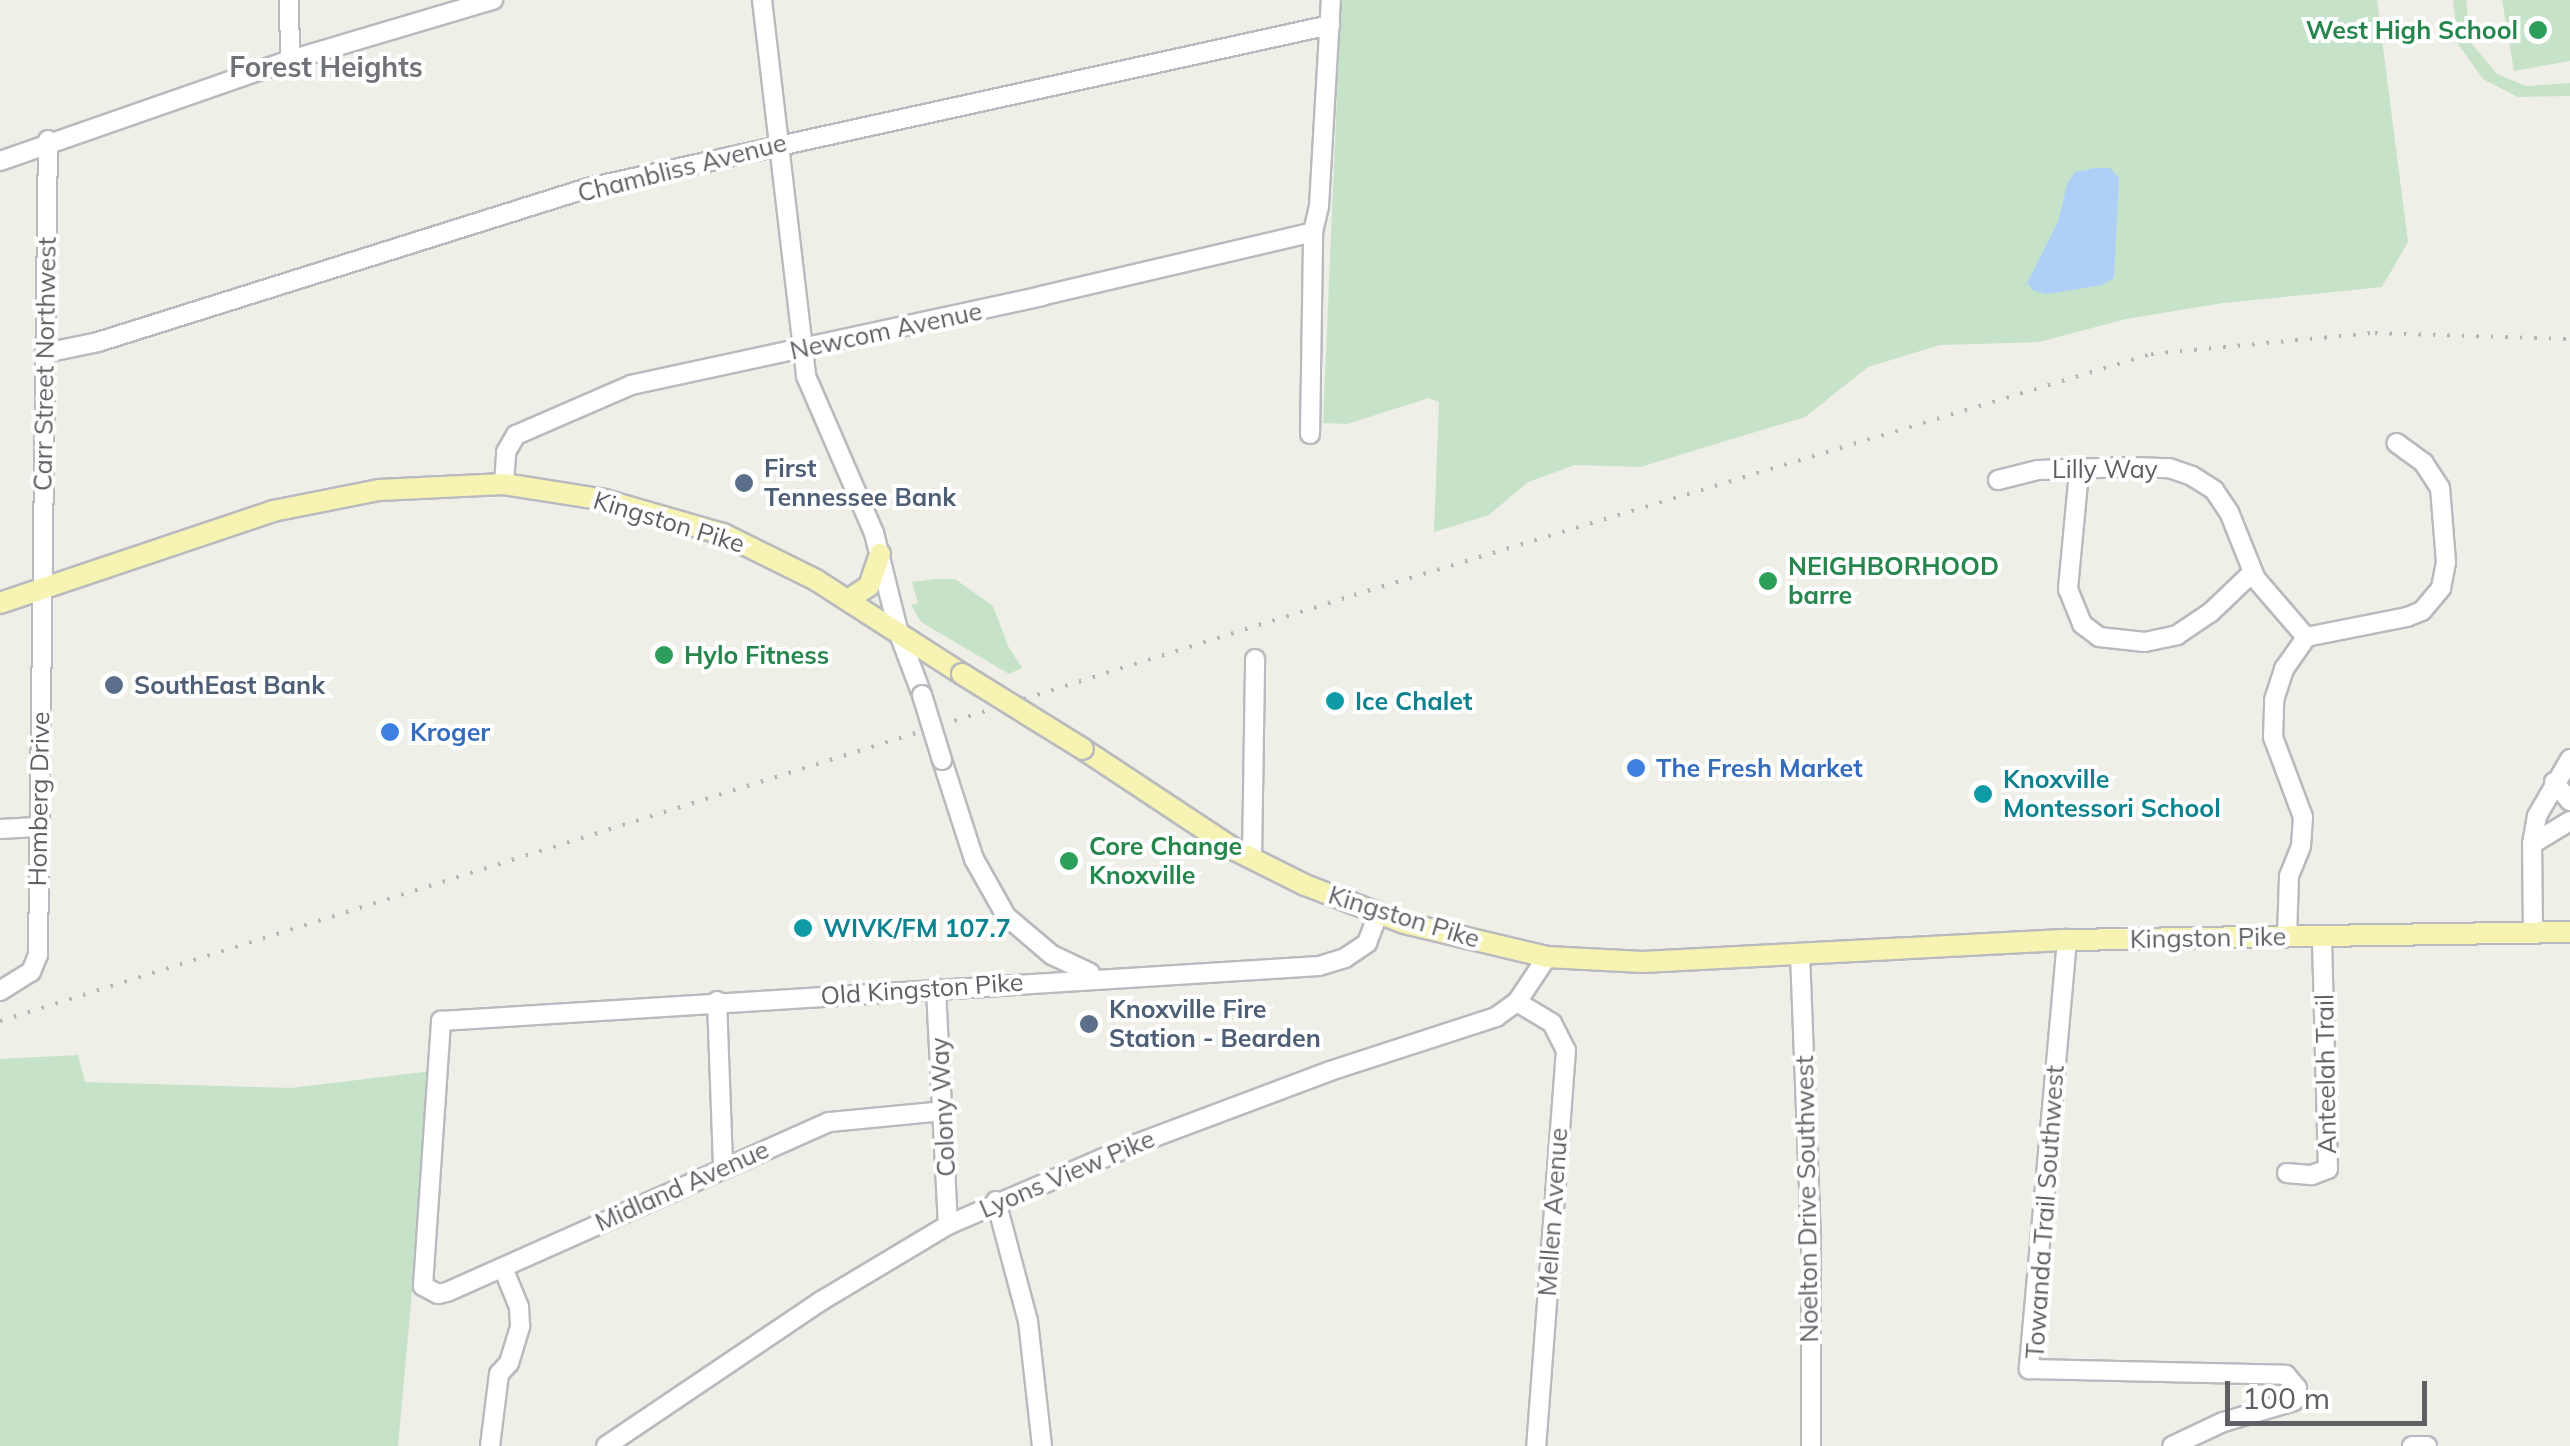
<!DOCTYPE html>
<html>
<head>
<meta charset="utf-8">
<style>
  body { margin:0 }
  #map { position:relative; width:2570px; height:1446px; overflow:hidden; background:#efeee7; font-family:Mulish,sans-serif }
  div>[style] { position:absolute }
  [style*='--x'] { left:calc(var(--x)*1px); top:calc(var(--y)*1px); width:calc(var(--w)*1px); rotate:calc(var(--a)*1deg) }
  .green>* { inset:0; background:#c6e3c9 }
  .water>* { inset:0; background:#afd0f6 }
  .roads { filter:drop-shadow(2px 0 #b8babf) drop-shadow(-2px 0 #b8babf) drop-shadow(0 2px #b8babf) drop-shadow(0 -2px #b8babf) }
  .minor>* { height:18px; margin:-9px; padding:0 9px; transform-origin:9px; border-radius:9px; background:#fff }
  .major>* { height:20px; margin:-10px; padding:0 10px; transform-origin:10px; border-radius:10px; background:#f7f3b3 }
  .rail>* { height:4px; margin-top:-2px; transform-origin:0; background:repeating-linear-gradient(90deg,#b4b4b5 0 2.5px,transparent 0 14.5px) }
  .bridges { filter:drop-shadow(2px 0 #b8babf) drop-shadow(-2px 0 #b8babf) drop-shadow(0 2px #b8babf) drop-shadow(0 -2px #b8babf) }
  .minor-bridge>* { height:18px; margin:-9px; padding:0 9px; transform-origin:9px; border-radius:9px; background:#fff }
  .major-bridge>* { height:20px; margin:-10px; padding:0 10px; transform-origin:10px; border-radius:10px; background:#f7f3b3 }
  .dots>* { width:28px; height:28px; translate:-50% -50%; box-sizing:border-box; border:5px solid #fff; border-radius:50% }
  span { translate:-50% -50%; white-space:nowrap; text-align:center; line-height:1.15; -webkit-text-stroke:8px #fff; paint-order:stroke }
  .leisure-label { font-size:25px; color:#27864d; font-weight:700 }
  .right { translate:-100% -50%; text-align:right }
  .left { translate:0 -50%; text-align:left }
  .street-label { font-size:25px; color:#5e6065 }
  .service-label { font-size:25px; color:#4e5e75; font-weight:700 }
  .culture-label { font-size:25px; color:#0d838f; font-weight:700 }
  .shop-label { font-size:25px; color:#366cbe; font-weight:700 }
  .neighbourhood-label { font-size:28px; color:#6f7277; font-weight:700 }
  .scale { position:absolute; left:2225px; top:1381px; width:202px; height:45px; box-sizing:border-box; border:5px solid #5e6065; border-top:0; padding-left:12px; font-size:30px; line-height:35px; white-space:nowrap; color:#5e6065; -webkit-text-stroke:8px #fff; paint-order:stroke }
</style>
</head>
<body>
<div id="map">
  <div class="green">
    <i style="clip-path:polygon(1341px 0,2377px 0,2408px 242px,2382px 287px,2223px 303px,2126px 319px,2039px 342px,1940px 345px,1868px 367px,1805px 417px,1640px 467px,1575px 465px,1528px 482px,1489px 515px,1434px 532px,1439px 402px,1429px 398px,1347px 424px,1323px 423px)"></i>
    <i style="clip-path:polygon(2453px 0,2466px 0,2471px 43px,2497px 74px,2526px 86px,2570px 83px,2570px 96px,2518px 97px,2483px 79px,2458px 44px)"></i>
    <i style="clip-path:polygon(2502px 0,2570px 0,2570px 61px,2514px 71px)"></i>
    <i style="clip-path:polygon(936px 579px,955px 579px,993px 606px,1009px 648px,1022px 668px,1009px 674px,921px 622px,911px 605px,918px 603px,912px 582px)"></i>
    <i style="clip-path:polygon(78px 1055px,85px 1082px,291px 1088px,432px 1071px,398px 1446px,0 1446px,0 1059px)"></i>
  </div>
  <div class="water">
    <i style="clip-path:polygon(2095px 168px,2110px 168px,2119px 178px,2114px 278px,2102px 285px,2047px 294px,2034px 291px,2027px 283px,2058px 222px,2067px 184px,2075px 172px)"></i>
  </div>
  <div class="roads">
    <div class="minor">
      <i style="--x:289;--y:0;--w:60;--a:89"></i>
      <i style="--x:762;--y:0;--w:379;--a:83.3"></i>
      <i style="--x:806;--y:376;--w:171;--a:66.6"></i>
      <i style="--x:874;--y:533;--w:104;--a:76.1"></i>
      <i style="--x:899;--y:634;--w:65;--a:69.3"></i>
      <i style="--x:0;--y:161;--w:307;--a:-19.2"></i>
      <i style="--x:290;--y:60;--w:212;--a:-16.5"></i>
      <i style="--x:45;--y:353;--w:54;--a:-11.7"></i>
      <i style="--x:98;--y:342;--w:514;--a:-17.45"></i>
      <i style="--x:588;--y:188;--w:760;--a:-12.39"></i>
      <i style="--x:1310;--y:434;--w:202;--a:-89.1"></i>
      <i style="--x:1313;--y:232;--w:27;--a:-77"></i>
      <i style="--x:1319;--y:206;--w:206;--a:-86.7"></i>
      <i style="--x:2079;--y:472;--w:118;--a:95.4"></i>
      <i style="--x:2068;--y:589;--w:38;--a:68"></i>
      <i style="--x:2082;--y:624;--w:21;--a:37"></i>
      <i style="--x:2099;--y:637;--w:46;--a:6.2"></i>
      <i style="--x:2145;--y:642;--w:33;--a:-12"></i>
      <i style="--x:2177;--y:635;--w:40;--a:-34"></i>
      <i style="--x:2210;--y:613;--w:59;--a:-43.6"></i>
      <i style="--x:1998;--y:480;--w:41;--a:-14"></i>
      <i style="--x:2038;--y:470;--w:94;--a:-1.8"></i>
      <i style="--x:2132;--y:467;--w:37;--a:2"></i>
      <i style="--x:2169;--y:468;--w:24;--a:19"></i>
      <i style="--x:2192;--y:476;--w:26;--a:32"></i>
      <i style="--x:2214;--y:490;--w:27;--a:56"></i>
      <i style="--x:2229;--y:512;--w:72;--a:68.1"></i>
      <i style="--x:2256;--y:579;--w:77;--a:49.2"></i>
      <i style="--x:504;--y:484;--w:32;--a:-86"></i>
      <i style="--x:506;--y:452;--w:20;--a:-60"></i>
      <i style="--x:516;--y:435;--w:125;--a:-23.5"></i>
      <i style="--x:631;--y:385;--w:420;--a:-12.2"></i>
      <i style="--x:1041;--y:296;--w:279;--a:-13.2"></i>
      <i style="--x:942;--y:760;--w:104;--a:72.1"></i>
      <i style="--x:974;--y:859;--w:65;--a:60.7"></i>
      <i style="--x:1006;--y:916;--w:60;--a:40.3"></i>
      <i style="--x:1052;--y:955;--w:42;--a:25.3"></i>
      <i style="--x:2554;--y:782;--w:25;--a:50"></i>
      <i style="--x:0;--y:829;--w:37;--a:-3"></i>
      <i style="--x:2532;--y:844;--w:44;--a:-31.2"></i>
      <i style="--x:1252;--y:858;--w:199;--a:-89.1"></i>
      <i style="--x:2533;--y:933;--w:89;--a:-90.6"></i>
      <i style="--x:2532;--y:844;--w:28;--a:-80"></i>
      <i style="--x:2537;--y:816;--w:66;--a:-59.9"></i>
      <i style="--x:2287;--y:937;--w:61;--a:-88.1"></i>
      <i style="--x:2289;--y:876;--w:32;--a:-68"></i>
      <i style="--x:2301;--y:846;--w:29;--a:-86"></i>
      <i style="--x:2303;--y:817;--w:85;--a:-110.6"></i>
      <i style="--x:2273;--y:737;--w:37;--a:-88"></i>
      <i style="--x:2274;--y:700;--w:33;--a:-72"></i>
      <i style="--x:2284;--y:669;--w:39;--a:-55"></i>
      <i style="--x:2306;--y:637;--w:103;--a:-11.2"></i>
      <i style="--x:2407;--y:617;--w:16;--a:-22"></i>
      <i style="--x:2422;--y:611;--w:30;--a:-50"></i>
      <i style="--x:2441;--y:588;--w:26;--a:-79"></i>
      <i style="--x:2446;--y:562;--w:74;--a:-94.6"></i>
      <i style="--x:2440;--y:488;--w:30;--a:-123"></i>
      <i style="--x:2424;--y:463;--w:34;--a:-144"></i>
      <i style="--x:2067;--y:940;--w:431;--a:95.1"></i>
      <i style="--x:2029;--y:1369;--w:257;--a:1.3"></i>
      <i style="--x:2286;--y:1375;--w:17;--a:50"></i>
      <i style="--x:2297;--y:1388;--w:13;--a:103"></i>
      <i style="--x:2294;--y:1401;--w:74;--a:163.5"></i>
      <i style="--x:2223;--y:1422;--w:56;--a:154.8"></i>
      <i style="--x:1800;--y:953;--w:288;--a:87.8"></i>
      <i style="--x:1811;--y:1241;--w:205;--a:90"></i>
      <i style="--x:936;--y:989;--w:236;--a:87.1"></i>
      <i style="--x:0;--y:991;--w:36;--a:-32"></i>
      <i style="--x:31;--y:972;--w:18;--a:-68"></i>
      <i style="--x:38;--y:955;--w:815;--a:-89.3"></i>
      <i style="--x:717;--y:1001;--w:165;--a:87.9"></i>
      <i style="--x:1517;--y:1002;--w:41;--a:31"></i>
      <i style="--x:1552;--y:1023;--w:30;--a:63"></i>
      <i style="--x:1566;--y:1050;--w:397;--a:94.3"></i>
      <i style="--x:944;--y:1111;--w:116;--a:174.5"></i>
      <i style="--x:829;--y:1122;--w:418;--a:156"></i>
      <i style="--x:447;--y:1292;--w:9;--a:167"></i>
      <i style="--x:438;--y:1294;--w:17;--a:-152"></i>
      <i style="--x:423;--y:1286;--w:266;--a:-86.1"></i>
      <i style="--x:441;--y:1021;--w:880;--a:-3.58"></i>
      <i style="--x:1319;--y:966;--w:27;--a:-17"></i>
      <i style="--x:1345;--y:958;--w:27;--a:-34"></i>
      <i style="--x:1367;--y:943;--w:31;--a:-69"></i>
      <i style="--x:2287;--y:1173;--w:25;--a:5"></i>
      <i style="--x:2312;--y:1175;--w:17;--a:-21"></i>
      <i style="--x:2328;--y:1169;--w:232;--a:-91.5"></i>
      <i style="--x:996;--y:1201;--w:124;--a:75.1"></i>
      <i style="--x:1028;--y:1321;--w:126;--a:83.6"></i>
      <i style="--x:490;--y:1446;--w:73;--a:-82.9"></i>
      <i style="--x:499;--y:1374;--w:15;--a:-48"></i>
      <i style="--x:509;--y:1363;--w:39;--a:-73"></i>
      <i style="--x:520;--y:1326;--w:19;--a:-93"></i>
      <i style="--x:519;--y:1307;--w:42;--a:-112.3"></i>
      <i style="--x:606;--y:1446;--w:259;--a:-34"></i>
      <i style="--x:821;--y:1301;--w:148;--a:-30.9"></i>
      <i style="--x:948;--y:1225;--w:205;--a:-23.3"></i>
      <i style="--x:1136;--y:1144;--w:207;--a:-20.6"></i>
      <i style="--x:1330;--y:1071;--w:175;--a:-18"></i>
      <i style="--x:1496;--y:1017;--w:26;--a:-36"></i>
      <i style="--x:1517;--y:1002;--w:54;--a:-56.3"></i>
      <i style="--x:2412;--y:1446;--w:15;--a:0"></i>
    </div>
    <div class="major">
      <i style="--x:848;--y:600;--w:25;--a:-34"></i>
      <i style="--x:869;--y:586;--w:34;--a:-71"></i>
      <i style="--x:0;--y:603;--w:288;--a:-18.6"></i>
      <i style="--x:273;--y:511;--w:108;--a:-11.2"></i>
      <i style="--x:379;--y:490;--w:125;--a:-2.7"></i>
      <i style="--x:504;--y:484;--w:102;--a:9"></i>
      <i style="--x:605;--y:500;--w:123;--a:16.1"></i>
      <i style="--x:723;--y:534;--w:104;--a:26.3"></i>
      <i style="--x:816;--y:580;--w:174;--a:32.8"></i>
      <i style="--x:1083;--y:749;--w:185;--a:33.5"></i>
      <i style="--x:1237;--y:851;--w:76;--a:26.6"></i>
      <i style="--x:1305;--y:885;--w:106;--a:21"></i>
      <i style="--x:1404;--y:923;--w:147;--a:13.4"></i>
      <i style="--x:1547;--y:957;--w:96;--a:3"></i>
      <i style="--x:1643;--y:962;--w:425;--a:-3"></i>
      <i style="--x:2067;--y:940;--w:503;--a:-0.91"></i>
    </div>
  </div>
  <div class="rail">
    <i style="--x:0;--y:1021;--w:1419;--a:-17.46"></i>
    <i style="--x:1354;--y:595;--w:833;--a:-16.82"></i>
    <i style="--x:2151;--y:354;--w:225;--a:-5.4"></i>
    <i style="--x:2375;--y:333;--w:195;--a:1.8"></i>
  </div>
  <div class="bridges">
    <div class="minor-bridge">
      <i style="--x:922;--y:695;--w:68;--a:72.9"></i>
    </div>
    <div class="major-bridge">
      <i style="--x:962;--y:674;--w:142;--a:31.8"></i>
    </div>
  </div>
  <div class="dots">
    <i style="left:2538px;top:30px;background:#2e9e5b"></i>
    <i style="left:744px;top:483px;background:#5c6f8a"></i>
    <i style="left:1768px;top:581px;background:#2e9e5b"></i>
    <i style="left:664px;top:655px;background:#2e9e5b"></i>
    <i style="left:114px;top:685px;background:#5c6f8a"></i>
    <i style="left:1335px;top:701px;background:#0f9aa8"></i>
    <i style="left:390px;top:732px;background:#3f7fe0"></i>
    <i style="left:1636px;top:768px;background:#3f7fe0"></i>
    <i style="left:1983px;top:794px;background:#0f9aa8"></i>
    <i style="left:1069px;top:861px;background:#2e9e5b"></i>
    <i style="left:803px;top:928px;background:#0f9aa8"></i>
    <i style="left:1089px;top:1024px;background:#5c6f8a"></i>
  </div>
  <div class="leisure-label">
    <span class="right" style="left:2518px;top:30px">West High School</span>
    <span class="left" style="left:1788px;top:581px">NEIGHBORHOOD<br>barre</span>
    <span class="left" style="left:684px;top:655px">Hylo Fitness</span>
    <span class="left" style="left:1089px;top:861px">Core Change<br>Knoxville</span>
  </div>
  <div class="street-label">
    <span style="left:682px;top:168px;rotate:-14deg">Chambliss Avenue</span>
    <span style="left:886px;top:331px;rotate:-12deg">Newcom Avenue</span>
    <span style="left:45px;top:364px;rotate:-89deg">Carr Street Northwest</span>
    <span style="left:2105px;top:469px">Lilly Way</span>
    <span style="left:669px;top:522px;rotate:17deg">Kingston Pike</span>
    <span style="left:39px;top:799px;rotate:-89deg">Homberg Drive</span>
    <span style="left:1404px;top:917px;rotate:17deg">Kingston Pike</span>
    <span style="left:2208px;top:938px;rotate:-1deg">Kingston Pike</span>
    <span style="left:922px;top:989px;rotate:-4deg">Old Kingston Pike</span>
    <span style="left:2326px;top:1074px;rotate:-91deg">Anteelah Trail</span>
    <span style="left:943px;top:1107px;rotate:-93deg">Colony Way</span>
    <span style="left:1067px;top:1174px;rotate:-23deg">Lyons View Pike</span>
    <span style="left:682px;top:1186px;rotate:-24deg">Midland Avenue</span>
    <span style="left:1807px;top:1199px;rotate:-91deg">Noelton Drive Southwest</span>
    <span style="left:1553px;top:1212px;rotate:-86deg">Mellen Avenue</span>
    <span style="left:2045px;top:1212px;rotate:-86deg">Towanda Trail Southwest</span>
  </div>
  <div class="service-label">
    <span class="left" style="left:764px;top:483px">First<br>Tennessee Bank</span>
    <span class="left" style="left:134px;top:685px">SouthEast Bank</span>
    <span class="left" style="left:1109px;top:1024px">Knoxville Fire<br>Station - Bearden</span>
  </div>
  <div class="culture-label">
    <span class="left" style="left:1355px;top:701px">Ice Chalet</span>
    <span class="left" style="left:2003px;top:794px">Knoxville<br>Montessori School</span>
    <span class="left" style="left:823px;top:928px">WIVK/FM 107.7</span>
  </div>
  <div class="shop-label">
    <span class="left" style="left:410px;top:732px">Kroger</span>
    <span class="left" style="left:1656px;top:768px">The Fresh Market</span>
  </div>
  <div class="neighbourhood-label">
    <span style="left:326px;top:67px">Forest Heights</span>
  </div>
  <div class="scale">100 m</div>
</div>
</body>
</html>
